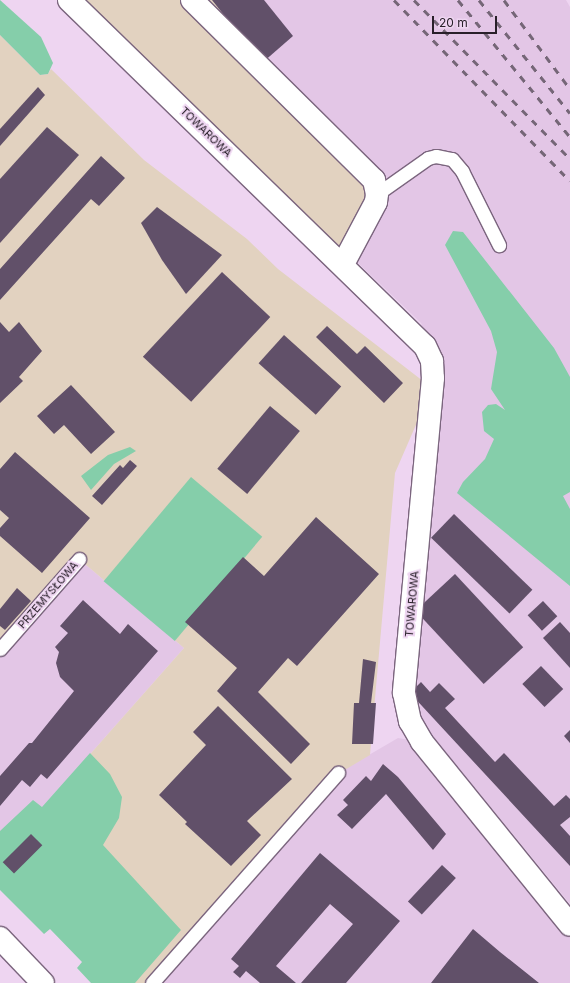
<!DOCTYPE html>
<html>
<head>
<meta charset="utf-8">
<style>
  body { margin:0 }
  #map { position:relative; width:570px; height:983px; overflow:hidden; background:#eed5f1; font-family:Inter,sans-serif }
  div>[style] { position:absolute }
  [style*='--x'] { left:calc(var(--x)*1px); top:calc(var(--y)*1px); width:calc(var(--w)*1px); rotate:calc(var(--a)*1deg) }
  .built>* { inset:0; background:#e3c6e6 }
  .industrial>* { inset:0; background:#e2d2c0 }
  .green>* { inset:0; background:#85ceaa; transform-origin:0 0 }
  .building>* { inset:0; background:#615069; transform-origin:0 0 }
  .roads { filter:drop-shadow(1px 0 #7b657e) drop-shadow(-1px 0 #7b657e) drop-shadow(0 1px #7b657e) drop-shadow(0 -1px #7b657e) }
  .service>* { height:13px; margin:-6.5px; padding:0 6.5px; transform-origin:6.5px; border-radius:6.5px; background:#fff }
  .minor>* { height:22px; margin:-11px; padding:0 11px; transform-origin:11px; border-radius:11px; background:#fff }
  .tertiary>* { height:22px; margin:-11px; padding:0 11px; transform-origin:11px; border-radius:11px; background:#fff }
  .rail>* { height:3px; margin-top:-1.5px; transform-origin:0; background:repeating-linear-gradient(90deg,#756677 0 7px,transparent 0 14px) }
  span { translate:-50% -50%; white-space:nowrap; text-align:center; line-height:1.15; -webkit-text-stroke:4px #eed5f1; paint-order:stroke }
  .street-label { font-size:11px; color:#29202a }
  .scale { position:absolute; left:432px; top:16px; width:65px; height:18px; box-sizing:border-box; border:2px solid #29202a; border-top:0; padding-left:5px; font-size:12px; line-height:14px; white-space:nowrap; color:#29202a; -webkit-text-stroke:3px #eed5f1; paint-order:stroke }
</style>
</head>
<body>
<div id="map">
  <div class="built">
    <i style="clip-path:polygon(264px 0,566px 0,570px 7px,570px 904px,414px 713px,409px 701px,437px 362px,421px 323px,355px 260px,262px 63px)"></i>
    <i style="clip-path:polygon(79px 559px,184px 648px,0 856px,0 649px)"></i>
    <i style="clip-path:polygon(398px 738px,422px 742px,570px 934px,570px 983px,152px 983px,338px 773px)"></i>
  </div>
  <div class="industrial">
    <i style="clip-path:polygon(69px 0,264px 0,262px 63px,374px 180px,343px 264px)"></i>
    <i style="clip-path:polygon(0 35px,40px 75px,48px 74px,51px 69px,144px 160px,247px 239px,278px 269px,432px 388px,395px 473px,370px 755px,338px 774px,147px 983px,123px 983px,0 856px,184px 648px,79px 559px,0 649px)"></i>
  </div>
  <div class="green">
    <i style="clip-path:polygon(0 0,41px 37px,53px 63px,48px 74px,40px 75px,0 35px)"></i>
    <i style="clip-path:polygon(453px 231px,463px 232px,554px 348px,570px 377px,570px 492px,563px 496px,570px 509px,570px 586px,457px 493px,463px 482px,485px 459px,494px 439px,484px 431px,482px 412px,488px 405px,496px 404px,505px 410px,491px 389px,497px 352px,491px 331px,445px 245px)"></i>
    <i style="clip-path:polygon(130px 447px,136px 451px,114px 464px,91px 490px,81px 476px,108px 455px)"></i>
    <i style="left:191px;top:477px;width:93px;height:136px;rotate:40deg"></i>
    <i style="clip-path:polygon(90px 753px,110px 774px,122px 797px,119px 818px,103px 845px,181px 930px,135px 983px,91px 983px,77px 968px,82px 962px,50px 929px,44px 934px,0 890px,0 831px,33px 800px,42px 807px)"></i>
  </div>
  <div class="building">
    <i style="clip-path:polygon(212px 0,264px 0,293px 36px,262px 63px)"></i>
    <i style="clip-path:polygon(38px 87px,45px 95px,0 146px,0 129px)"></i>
    <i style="clip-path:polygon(47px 127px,79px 155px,0 243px,0 179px)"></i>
    <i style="clip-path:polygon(101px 156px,125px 178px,99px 206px,91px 199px,0 300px,0 269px)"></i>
    <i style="clip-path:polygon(157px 207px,222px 255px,186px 294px,162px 260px,141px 223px)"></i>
    <i style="left:222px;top:272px;width:66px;height:116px;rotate:43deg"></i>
    <i style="clip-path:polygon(0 322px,9px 332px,19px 322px,42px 351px,19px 377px,23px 381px,0 403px)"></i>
    <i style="clip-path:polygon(327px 326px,357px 354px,365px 346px,403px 383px,384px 403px,316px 337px)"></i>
    <i style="left:284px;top:335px;width:77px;height:38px;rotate:42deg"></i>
    <i style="clip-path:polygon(71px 385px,115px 432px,91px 454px,64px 425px,54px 434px,37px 416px)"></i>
    <i style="left:270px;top:406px;width:39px;height:82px;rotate:40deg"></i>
    <i style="clip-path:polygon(15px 452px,90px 518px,42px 573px,0 536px,0 528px,9px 518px,0 510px,0 469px)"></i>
    <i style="clip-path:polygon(130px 460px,137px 466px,102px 505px,92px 496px,120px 465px,123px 468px)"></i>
    <i style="left:454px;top:514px;width:109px;height:33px;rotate:44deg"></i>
    <i style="clip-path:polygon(316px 517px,379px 574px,297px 666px,288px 658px,258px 692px,310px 744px,291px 764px,217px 691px,237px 668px,185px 622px,243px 557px,264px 576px)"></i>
    <i style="left:455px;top:574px;width:100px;height:54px;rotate:47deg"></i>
    <i style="clip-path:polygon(17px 588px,31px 601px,5px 630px,0 626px,0 609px)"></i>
    <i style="clip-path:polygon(83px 600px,120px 634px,128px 624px,158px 651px,47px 779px,41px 774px,30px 787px,22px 780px,0 806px,0 776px,29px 743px,32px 743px,74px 691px,60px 677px,56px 663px,59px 652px,55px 647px,68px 633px,60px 626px)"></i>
    <i style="left:543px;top:601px;width:21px;height:21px;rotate:47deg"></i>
    <i style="clip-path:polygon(560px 622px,570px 633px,570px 668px,543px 638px)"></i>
    <i style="clip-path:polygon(363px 659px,376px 662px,371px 703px,376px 703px,373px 744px,352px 744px,354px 703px,359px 703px)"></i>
    <i style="left:541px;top:666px;width:32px;height:26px;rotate:46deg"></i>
    <i style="clip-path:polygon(421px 682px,430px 692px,439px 683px,455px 699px,445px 708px,495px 762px,504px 753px,554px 806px,566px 795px,570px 799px,570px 817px,560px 825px,570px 836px,570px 866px,410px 693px)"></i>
    <i style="clip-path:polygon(218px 706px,292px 779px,247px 821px,261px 835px,231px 866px,185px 824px,187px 822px,159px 795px,206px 745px,193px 732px)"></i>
    <i style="clip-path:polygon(570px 730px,570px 743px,564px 736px)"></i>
    <i style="clip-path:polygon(383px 764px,398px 777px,446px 834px,433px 850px,386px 794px,352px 829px,337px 815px,348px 805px,343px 800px,366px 776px,371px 781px)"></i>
    <i style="left:31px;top:834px;width:16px;height:40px;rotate:45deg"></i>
    <i style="clip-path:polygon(320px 853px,400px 921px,346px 983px,301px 983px,353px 924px,330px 904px,276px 966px,296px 983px,260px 983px,246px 971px,240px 978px,233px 972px,239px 966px,231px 959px)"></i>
    <i style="left:442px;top:865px;width:19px;height:50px;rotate:43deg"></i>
    <i style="clip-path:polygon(473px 929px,500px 952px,539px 983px,431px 983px)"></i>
  </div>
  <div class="roads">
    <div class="service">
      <i style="--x:377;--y:194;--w:62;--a:-35.2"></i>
      <i style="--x:428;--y:158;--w:8;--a:-14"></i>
      <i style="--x:436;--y:156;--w:16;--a:11"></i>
      <i style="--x:452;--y:159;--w:16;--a:50"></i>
      <i style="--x:462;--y:171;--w:83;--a:63.4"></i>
      <i style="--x:0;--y:649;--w:120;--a:-48.7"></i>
      <i style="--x:152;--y:983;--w:281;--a:-48.5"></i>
    </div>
    <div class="minor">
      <i style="--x:69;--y:0;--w:496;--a:44.2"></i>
      <i style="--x:425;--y:346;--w:17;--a:65"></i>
      <i style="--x:432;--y:361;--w:17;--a:87"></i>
      <i style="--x:433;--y:378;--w:316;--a:95.3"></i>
      <i style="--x:404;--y:693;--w:29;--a:78"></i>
      <i style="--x:410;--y:721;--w:24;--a:60"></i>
      <i style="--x:422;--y:742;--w:235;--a:51"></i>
      <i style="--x:192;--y:0;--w:256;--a:44.7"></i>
      <i style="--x:374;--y:180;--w:14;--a:78"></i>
      <i style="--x:377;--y:194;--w:8;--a:97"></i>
      <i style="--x:376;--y:202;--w:70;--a:118"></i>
    </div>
    <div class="tertiary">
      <i style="--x:0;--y:938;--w:62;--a:46.3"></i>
    </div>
  </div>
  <div class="rail">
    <i style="--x:394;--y:0;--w:252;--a:45.8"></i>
    <i style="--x:414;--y:0;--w:223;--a:45.5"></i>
    <i style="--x:458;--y:0;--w:177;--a:50.7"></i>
    <i style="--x:479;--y:0;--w:145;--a:51.2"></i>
    <i style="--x:504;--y:0;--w:111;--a:53.4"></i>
  </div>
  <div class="street-label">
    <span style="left:206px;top:132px;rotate:44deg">TOWAROWA</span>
    <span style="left:48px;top:595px;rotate:-49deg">PRZEMYSŁOWA</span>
    <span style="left:412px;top:604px;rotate:-85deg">TOWAROWA</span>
  </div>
  <div class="scale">20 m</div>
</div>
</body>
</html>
